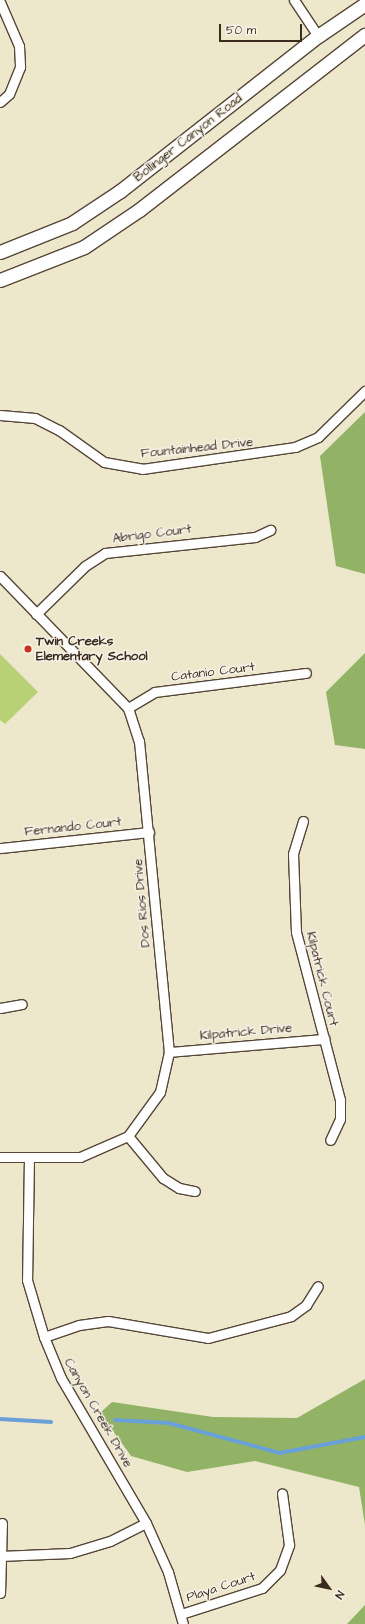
<!DOCTYPE html>
<html>
<head>
<meta charset="utf-8">
<style>
  body { margin:0 }
  #map { position:relative; width:365px; height:1624px; overflow:hidden; background:#ede7cc; font-family:"Architects Daughter",sans-serif }
  div>[style] { position:absolute }
  [style*='--x'] { left:calc(var(--x)*1px); top:calc(var(--y)*1px); width:calc(var(--w)*1px); rotate:calc(var(--a)*1deg) }
  .green>* { inset:0; background:#b8d175 }
  .forest>* { inset:0; background:#92b366 }
  .stream>* { height:3.5px; margin:-1.75px; padding:0 1.75px; transform-origin:1.75px; border-radius:1.75px; background:#69a0d7 }
  .roads { filter:drop-shadow(1px 0 #564638) drop-shadow(-1px 0 #564638) drop-shadow(0 1px #564638) drop-shadow(0 -1px #564638) }
  .minor>* { height:9px; margin:-4.5px; padding:0 4.5px; transform-origin:4.5px; border-radius:4.5px; background:#fff }
  .secondary>* { height:13px; margin:-6.5px; padding:0 6.5px; transform-origin:6.5px; border-radius:6.5px; background:#fff }
  .dots>* { width:11px; height:11px; translate:-50% -50%; box-sizing:border-box; border:2px solid #f7f3e8; border-radius:50% }
  span { translate:-50% -50%; white-space:nowrap; text-align:center; line-height:1.15; -webkit-text-stroke:3px #f7f3e8; paint-order:stroke }
  .street-label { font-size:13px; color:#3b2a1e }
  .poi-label { font-size:13px; color:#3b2a1e; font-weight:700 }
  .left { translate:0 -50%; text-align:left }
  .north { position:absolute; left:309px; top:1568px; width:40px; height:40px; -webkit-text-stroke:3px #f7f3e8; paint-order:stroke; rotate:123deg; font-size:11px; font-weight:700; line-height:16px; text-align:center; color:#3b2a1e }
  .north::after { content:''; display:block; margin:auto; width:14px; height:18px; background:#3b2a1e; clip-path:polygon(50% 0,100% 100%,50% 72%,0 100%) }
  .scale { position:absolute; left:219px; top:24px; width:83px; height:18px; box-sizing:border-box; border:2px solid #3b2a1e; border-top:0; padding-left:5px; font-size:12px; line-height:14px; white-space:nowrap; color:#3b2a1e; -webkit-text-stroke:3px #f7f3e8; paint-order:stroke }
</style>
</head>
<body>
<div id="map">
  <div class="green">
    <i style="clip-path:polygon(0 654px,38px 692px,5px 724px,0 720px)"></i>
  </div>
  <div class="forest">
    <i style="clip-path:polygon(365px 412px,365px 574px,336px 566px,320px 456px)"></i>
    <i style="clip-path:polygon(365px 653px,365px 749px,335px 745px,326px 692px)"></i>
    <i style="clip-path:polygon(365px 1379px,365px 1525px,359px 1487px,255px 1461px,187px 1472px,131px 1456px,100px 1413px,112px 1402px,213px 1417px,297px 1418px)"></i>
    <i style="clip-path:polygon(365px 1605px,365px 1624px,347px 1624px)"></i>
  </div>
  <div class="stream">
    <i style="--x:0;--y:1419;--w:51;--a:3.4"></i>
    <i style="--x:115;--y:1420;--w:54;--a:3.2"></i>
    <i style="--x:169;--y:1423;--w:115;--a:15.1"></i>
    <i style="--x:280;--y:1453;--w:86;--a:-10.7"></i>
  </div>
  <div class="roads">
    <div class="minor">
      <i style="--x:294;--y:0;--w:43;--a:56.3"></i>
      <i style="--x:0;--y:2;--w:48;--a:66.6"></i>
      <i style="--x:19;--y:46;--w:21;--a:87"></i>
      <i style="--x:20;--y:67;--w:29;--a:112"></i>
      <i style="--x:9;--y:94;--w:12;--a:138"></i>
      <i style="--x:0;--y:415;--w:35;--a:5"></i>
      <i style="--x:35;--y:418;--w:27;--a:27"></i>
      <i style="--x:59;--y:430;--w:55;--a:35.4"></i>
      <i style="--x:104;--y:462;--w:39;--a:10"></i>
      <i style="--x:142;--y:469;--w:155;--a:-8.2"></i>
      <i style="--x:295;--y:447;--w:25;--a:-23"></i>
      <i style="--x:318;--y:437;--w:66;--a:-44.4"></i>
      <i style="--x:0;--y:576;--w:184;--a:45.9"></i>
      <i style="--x:128;--y:708;--w:35;--a:72"></i>
      <i style="--x:139;--y:741;--w:312;--a:84.5"></i>
      <i style="--x:169;--y:1052;--w:41;--a:102.7"></i>
      <i style="--x:160;--y:1092;--w:54;--a:126"></i>
      <i style="--x:128;--y:1136;--w:52;--a:156.4"></i>
      <i style="--x:80;--y:1157;--w:80;--a:180"></i>
      <i style="--x:36;--y:614;--w:69;--a:-44.4"></i>
      <i style="--x:85;--y:566;--w:24;--a:-33"></i>
      <i style="--x:105;--y:553;--w:151;--a:-6.1"></i>
      <i style="--x:255;--y:537;--w:17;--a:-25"></i>
      <i style="--x:128;--y:708;--w:31;--a:-31"></i>
      <i style="--x:155;--y:692;--w:152;--a:-7.2"></i>
      <i style="--x:303;--y:821;--w:34;--a:107"></i>
      <i style="--x:293;--y:854;--w:78;--a:87.8"></i>
      <i style="--x:296;--y:932;--w:174;--a:75.3"></i>
      <i style="--x:340;--y:1100;--w:19;--a:90"></i>
      <i style="--x:340;--y:1119;--w:23;--a:115"></i>
      <i style="--x:0;--y:848;--w:150;--a:-6.1"></i>
      <i style="--x:0;--y:1008;--w:22;--a:-10"></i>
      <i style="--x:169;--y:1052;--w:156;--a:-4.8"></i>
      <i style="--x:128;--y:1136;--w:55;--a:50.2"></i>
      <i style="--x:163;--y:1178;--w:19;--a:32"></i>
      <i style="--x:179;--y:1188;--w:16;--a:11"></i>
      <i style="--x:29;--y:1157;--w:123;--a:90.9"></i>
      <i style="--x:27;--y:1280;--w:59;--a:73.4"></i>
      <i style="--x:44;--y:1337;--w:44;--a:67.5"></i>
      <i style="--x:61;--y:1378;--w:168;--a:59.6"></i>
      <i style="--x:146;--y:1523;--w:54;--a:65.8"></i>
      <i style="--x:168;--y:1572;--w:54;--a:73.9"></i>
      <i style="--x:44;--y:1337;--w:37;--a:-19"></i>
      <i style="--x:79;--y:1325;--w:29;--a:-8"></i>
      <i style="--x:108;--y:1321;--w:101;--a:9.6"></i>
      <i style="--x:208;--y:1338;--w:86;--a:-14.8"></i>
      <i style="--x:291;--y:1316;--w:19;--a:-36"></i>
      <i style="--x:306;--y:1305;--w:22;--a:-58"></i>
      <i style="--x:0;--y:1556;--w:70;--a:-2.5"></i>
      <i style="--x:70;--y:1553;--w:42;--a:-16.7"></i>
      <i style="--x:110;--y:1541;--w:40;--a:-26.6"></i>
      <i style="--x:0;--y:1593;--w:70;--a:-88.4"></i>
      <i style="--x:181;--y:1614;--w:85;--a:-17.8"></i>
      <i style="--x:262;--y:1588;--w:25;--a:-45"></i>
      <i style="--x:280;--y:1570;--w:27;--a:-70"></i>
      <i style="--x:289;--y:1545;--w:52;--a:-97.7"></i>
    </div>
    <div class="secondary">
      <i style="--x:0;--y:252;--w:78;--a:-21.9"></i>
      <i style="--x:72;--y:223;--w:58;--a:-33.7"></i>
      <i style="--x:120;--y:191;--w:251;--a:-38.1"></i>
      <i style="--x:318;--y:36;--w:57;--a:-34.2"></i>
      <i style="--x:0;--y:280;--w:90;--a:-21.4"></i>
      <i style="--x:84;--y:247;--w:66;--a:-33.9"></i>
      <i style="--x:139;--y:210;--w:286;--a:-37.8"></i>
    </div>
  </div>
  <div class="dots">
    <i style="left:28px;top:649px;background:#c8321e"></i>
  </div>
  <div class="street-label">
    <span style="left:188px;top:138px;rotate:-38deg">Bollinger Canyon Road</span>
    <span style="left:197px;top:448px;rotate:-6deg">Fountainhead Drive</span>
    <span style="left:152px;top:534px;rotate:-7deg">Abrigo Court</span>
    <span style="left:213px;top:672px;rotate:-7deg">Catanio Court</span>
    <span style="left:73px;top:827px;rotate:-6deg">Fernando Court</span>
    <span style="left:142px;top:903px;rotate:-95deg">Dos Rios Drive</span>
    <span style="left:322px;top:979px;rotate:76deg">Kilpatrick Court</span>
    <span style="left:246px;top:1032px;rotate:-5deg">Kilpatrick Drive</span>
    <span style="left:98px;top:1413px;rotate:60deg">Canyon Creek Drive</span>
    <span style="left:221px;top:1587px;rotate:-18deg">Playa Court</span>
  </div>
  <div class="poi-label">
    <span class="left" style="left:36px;top:649px">Twin Creeks<br>Elementary School</span>
  </div>
  <div class="north">N</div>
  <div class="scale">50 m</div>
</div>
</body>
</html>
